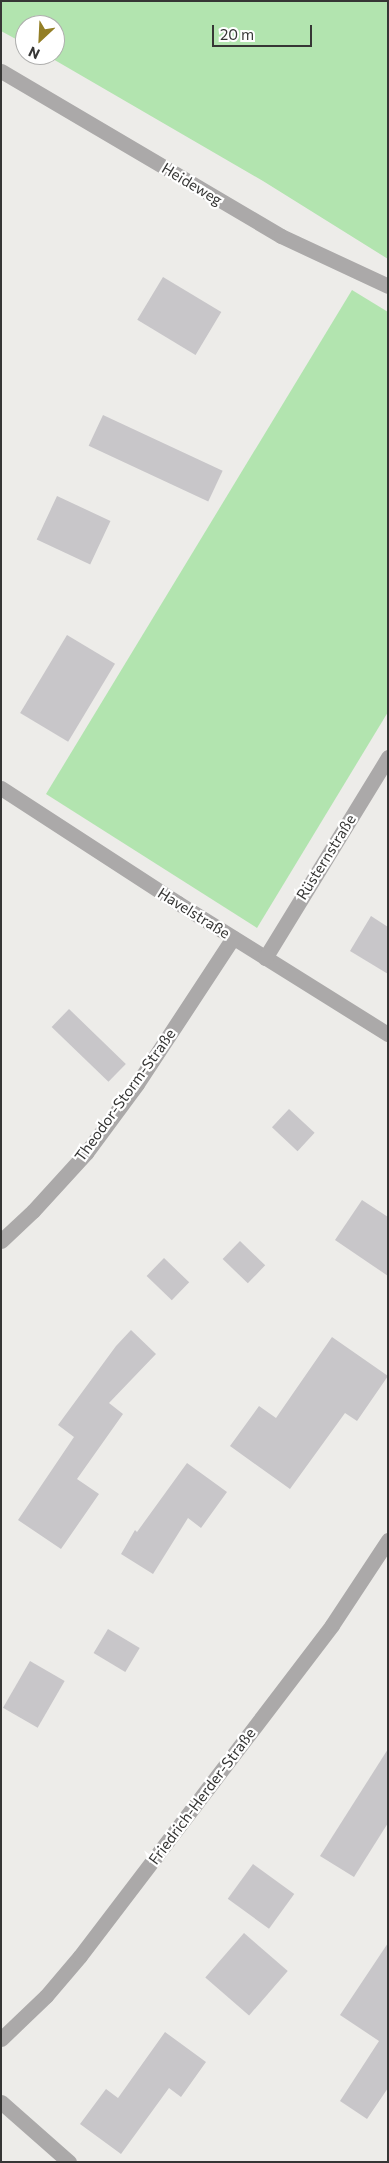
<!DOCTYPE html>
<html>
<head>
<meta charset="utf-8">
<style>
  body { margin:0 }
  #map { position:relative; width:389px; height:2163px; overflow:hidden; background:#edece9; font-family:Commissioner,sans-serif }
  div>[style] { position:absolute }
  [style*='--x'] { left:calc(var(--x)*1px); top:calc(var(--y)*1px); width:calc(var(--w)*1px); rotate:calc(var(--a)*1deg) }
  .green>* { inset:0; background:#b2e4af }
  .building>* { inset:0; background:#c8c6c9; transform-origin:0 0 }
  .minor>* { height:15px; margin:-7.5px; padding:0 7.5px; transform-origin:7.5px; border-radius:7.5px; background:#aba9a9 }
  span { translate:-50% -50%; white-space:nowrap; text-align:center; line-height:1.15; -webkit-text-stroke:4.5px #fff; paint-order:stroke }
  .street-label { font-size:15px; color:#363635 }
  .frame { position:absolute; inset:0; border:2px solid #363635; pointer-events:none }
  .north { position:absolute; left:15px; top:15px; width:50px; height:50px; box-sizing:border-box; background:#fff; border:1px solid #afafae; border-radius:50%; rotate:205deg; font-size:14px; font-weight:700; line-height:20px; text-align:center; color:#363635 }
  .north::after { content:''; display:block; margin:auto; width:18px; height:22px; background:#937e25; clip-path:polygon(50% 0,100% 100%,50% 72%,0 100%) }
  .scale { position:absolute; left:212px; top:25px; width:100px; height:22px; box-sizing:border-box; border:2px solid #363635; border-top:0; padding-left:6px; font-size:15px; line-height:18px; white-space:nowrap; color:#363635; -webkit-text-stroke:4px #fff; paint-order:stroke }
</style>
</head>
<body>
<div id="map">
  <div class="green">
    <i style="clip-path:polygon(1px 1px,388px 1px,388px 259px,263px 181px,46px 55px,55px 55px,55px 25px,25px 25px,25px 44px,1px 31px)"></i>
    <i style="clip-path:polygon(352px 290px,388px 312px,388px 712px,257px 928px,46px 794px)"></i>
  </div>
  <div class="building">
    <i style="left:163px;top:277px;width:68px;height:50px;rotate:31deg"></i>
    <i style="left:103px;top:415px;width:132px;height:34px;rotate:25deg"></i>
    <i style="left:57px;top:496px;width:59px;height:48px;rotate:25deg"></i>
    <i style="left:67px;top:635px;width:56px;height:91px;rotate:31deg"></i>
    <i style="clip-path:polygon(371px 916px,388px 927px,388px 974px,350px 951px)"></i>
    <i style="left:69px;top:1009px;width:79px;height:25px;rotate:44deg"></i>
    <i style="left:289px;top:1109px;width:35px;height:25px;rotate:43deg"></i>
    <i style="clip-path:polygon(362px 1200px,388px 1217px,388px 1276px,335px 1240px)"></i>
    <i style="left:240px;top:1241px;width:35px;height:25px;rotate:44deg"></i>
    <i style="left:164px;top:1258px;width:35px;height:25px;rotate:44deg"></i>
    <i style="clip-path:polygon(131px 1330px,156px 1354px,109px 1403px,123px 1414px,77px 1479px,99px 1494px,61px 1549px,18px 1520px,74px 1437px,58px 1425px,116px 1346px)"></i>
    <i style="clip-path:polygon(332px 1337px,388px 1376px,357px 1421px,345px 1413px,290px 1489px,230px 1446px,259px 1406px,276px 1418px)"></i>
    <i style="clip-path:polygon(187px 1463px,227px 1492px,201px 1528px,188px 1518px,153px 1574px,121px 1554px,135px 1530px,137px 1532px)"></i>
    <i style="left:108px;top:1629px;width:37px;height:28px;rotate:31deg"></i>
    <i style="left:30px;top:1661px;width:40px;height:54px;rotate:30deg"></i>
    <i style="clip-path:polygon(388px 1749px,388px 1823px,354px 1877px,320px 1856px)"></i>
    <i style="left:253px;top:1864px;width:51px;height:43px;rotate:36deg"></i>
    <i style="left:244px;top:1933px;width:58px;height:59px;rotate:41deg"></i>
    <i style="clip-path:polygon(388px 1943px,388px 2088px,367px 2119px,340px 2101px,379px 2041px,340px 2015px)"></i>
    <i style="clip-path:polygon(165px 2032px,206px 2062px,181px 2097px,169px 2088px,121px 2154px,80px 2124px,106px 2089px,118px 2098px)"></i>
  </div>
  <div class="minor">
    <i style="--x:1;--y:71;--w:325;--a:30.5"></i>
    <i style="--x:281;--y:236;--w:118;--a:25"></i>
    <i style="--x:1;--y:788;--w:211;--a:33"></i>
    <i style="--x:178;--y:903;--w:248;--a:32"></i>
    <i style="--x:265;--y:958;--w:236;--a:-58.5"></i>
    <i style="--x:1;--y:1241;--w:44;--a:-43.2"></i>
    <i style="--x:33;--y:1211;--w:79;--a:-47.6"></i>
    <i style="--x:86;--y:1153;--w:86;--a:-53.5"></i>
    <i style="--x:137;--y:1084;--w:175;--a:-56.7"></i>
    <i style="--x:1;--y:2039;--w:62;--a:-43.7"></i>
    <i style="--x:46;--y:1996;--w:52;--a:-49.6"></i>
    <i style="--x:80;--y:1956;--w:416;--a:-52.7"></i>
    <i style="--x:332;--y:1625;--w:102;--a:-56.6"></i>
    <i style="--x:1;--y:2102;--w:91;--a:41.4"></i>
  </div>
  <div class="street-label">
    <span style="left:192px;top:184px;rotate:31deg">Heideweg</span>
    <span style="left:326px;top:857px;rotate:-58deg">Rüsternstraße</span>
    <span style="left:194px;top:913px;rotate:32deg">Havelstraße</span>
    <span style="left:125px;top:1095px;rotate:-54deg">Theodor-Storm-Straße</span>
    <span style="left:202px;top:1796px;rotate:-53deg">Friedrich-Herder-Straße</span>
  </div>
  <div class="frame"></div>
  <div class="north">N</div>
  <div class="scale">20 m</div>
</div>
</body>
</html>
